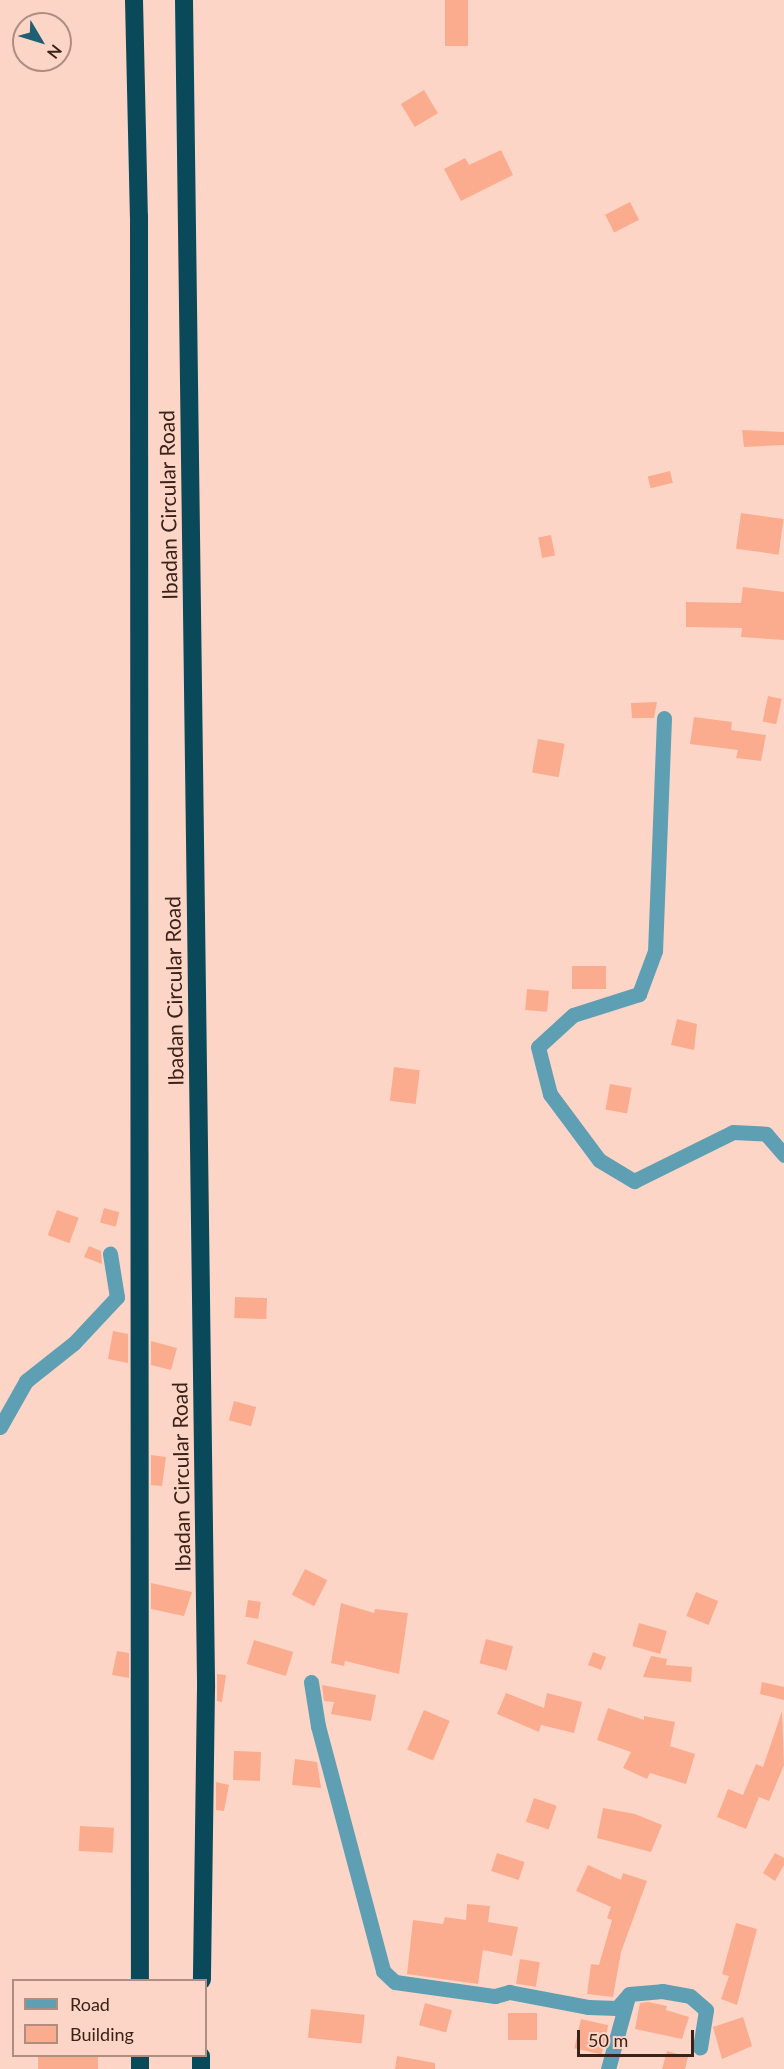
<!DOCTYPE html>
<html>
<head>
<meta charset="utf-8">
<style>
  body { margin:0 }
  #map { position:relative; width:784px; height:2069px; overflow:hidden; background:#fdd5c6; font-family:Lato,sans-serif }
  div>[style] { position:absolute }
  [style*='--x'] { left:calc(var(--x)*1px); top:calc(var(--y)*1px); width:calc(var(--w)*1px); rotate:calc(var(--a)*1deg) }
  .building>* { inset:0; background:#fbac8f; transform-origin:0 0 }
  .minor>* { height:15px; margin:-7.5px; padding:0 7.5px; transform-origin:7.5px; border-radius:7.5px; background:#5e9fb3 }
  .highway>* { height:18px; margin:-9px; padding:0 9px; transform-origin:9px; border-radius:9px; background:#094959 }
  span { translate:-50% -50%; white-space:nowrap; text-align:center; line-height:1.15; -webkit-text-stroke:4.5px #fdd5c6; paint-order:stroke }
  .street-label { font-size:21px; color:#3a2219 }
  .legend { position:absolute; left:12px; top:1979px; width:195px; height:78px; box-sizing:border-box; background:#fdd5c6; border:2px solid #af8d81; margin:0; padding:8px 10px; list-style:none; font-size:18px; color:#3a2219 }
  .legend li { display:flex; align-items:center; gap:12px; height:30px }
  .legend b { width:30px; border:2px solid #af8d81 }
  .north { position:absolute; left:12px; top:12px; width:60px; height:60px; box-sizing:border-box; background:#fdd5c6; border:2px solid #af8d81; border-radius:50%; rotate:128deg; font-size:16px; font-weight:700; line-height:24px; text-align:center; color:#3a2219 }
  .north::after { content:''; display:block; margin:auto; width:21px; height:27px; background:#1d6073; clip-path:polygon(50% 0,100% 100%,50% 72%,0 100%) }
  .scale { position:absolute; left:577px; top:2030px; width:117px; height:27px; box-sizing:border-box; border:3px solid #3a2219; border-top:0; padding-left:8px; font-size:18px; line-height:21px; white-space:nowrap; color:#3a2219; -webkit-text-stroke:4px #fdd5c6; paint-order:stroke }
</style>
</head>
<body>
<div id="map">
  <div class="building">
    <i style="left:445px;top:0;width:23px;height:46px"></i>
    <i style="left:424px;top:90px;width:27px;height:27px;rotate:59deg"></i>
    <i style="clip-path:polygon(501px 150px,513px 175px,461px 201px,444px 169px,465px 158px,469px 165px)"></i>
    <i style="left:630px;top:202px;width:20px;height:28px;rotate:63deg"></i>
    <i style="clip-path:polygon(742px 430px,784px 432px,784px 445px,744px 447px)"></i>
    <i style="left:670px;top:471px;width:12px;height:23px;rotate:76deg"></i>
    <i style="left:741px;top:513px;width:43px;height:36px;rotate:8deg"></i>
    <i style="left:551px;top:535px;width:21px;height:13px;rotate:79deg"></i>
    <i style="clip-path:polygon(743px 587px,784px 592px,784px 640px,741px 637px,742px 628px,686px 627px,686px 602px,741px 603px)"></i>
    <i style="left:768px;top:696px;width:14px;height:26px;rotate:12deg"></i>
    <i style="clip-path:polygon(657px 702px,654px 718px,632px 718px,631px 703px)"></i>
    <i style="clip-path:polygon(694px 717px,732px 722px,731px 730px,766px 735px,761px 761px,736px 758px,738px 750px,690px 744px)"></i>
    <i style="left:538px;top:739px;width:27px;height:34px;rotate:10deg"></i>
    <i style="left:572px;top:966px;width:34px;height:23px"></i>
    <i style="left:527px;top:989px;width:22px;height:21px;rotate:5deg"></i>
    <i style="clip-path:polygon(677px 1019px,697px 1024px,694px 1050px,671px 1045px)"></i>
    <i style="left:394px;top:1067px;width:26px;height:34px;rotate:7deg"></i>
    <i style="left:610px;top:1084px;width:22px;height:26px;rotate:10deg"></i>
    <i style="left:104px;top:1208px;width:16px;height:15px;rotate:15deg"></i>
    <i style="left:57px;top:1210px;width:23px;height:27px;rotate:20deg"></i>
    <i style="clip-path:polygon(89px 1246px,101px 1251px,102px 1264px,84px 1257px)"></i>
    <i style="left:235px;top:1297px;width:32px;height:21px;rotate:2deg"></i>
    <i style="clip-path:polygon(113px 1331px,128px 1334px,128px 1363px,108px 1359px)"></i>
    <i style="clip-path:polygon(151px 1341px,177px 1348px,171px 1370px,151px 1365px)"></i>
    <i style="left:234px;top:1401px;width:23px;height:20px;rotate:15deg"></i>
    <i style="clip-path:polygon(151px 1455px,166px 1457px,162px 1486px,151px 1485px)"></i>
    <i style="left:305px;top:1569px;width:25px;height:29px;rotate:27deg"></i>
    <i style="clip-path:polygon(151px 1583px,192px 1592px,184px 1616px,151px 1609px)"></i>
    <i style="left:696px;top:1592px;width:24px;height:26px;rotate:22deg"></i>
    <i style="left:248px;top:1600px;width:13px;height:17px;rotate:9deg"></i>
    <i style="clip-path:polygon(341px 1603px,374px 1613px,375px 1609px,408px 1613px,399px 1674px,345px 1661px,344px 1666px,331px 1663px)"></i>
    <i style="left:639px;top:1623px;width:29px;height:24px;rotate:16deg"></i>
    <i style="left:486px;top:1639px;width:28px;height:25px;rotate:15deg"></i>
    <i style="left:254px;top:1640px;width:41px;height:25px;rotate:17deg"></i>
    <i style="clip-path:polygon(117px 1651px,129px 1653px,129px 1678px,112px 1675px)"></i>
    <i style="left:593px;top:1652px;width:14px;height:14px;rotate:21deg"></i>
    <i style="clip-path:polygon(651px 1656px,667px 1659px,666px 1665px,692px 1667px,691px 1682px,643px 1677px)"></i>
    <i style="clip-path:polygon(217px 1674px,226px 1675px,222px 1702px,217px 1701px)"></i>
    <i style="clip-path:polygon(762px 1682px,784px 1687px,784px 1700px,760px 1694px)"></i>
    <i style="clip-path:polygon(322px 1685px,376px 1695px,371px 1721px,331px 1714px,334px 1702px,324px 1701px)"></i>
    <i style="clip-path:polygon(506px 1693px,544px 1708px,547px 1693px,582px 1702px,574px 1733px,541px 1725px,539px 1732px,497px 1714px)"></i>
    <i style="clip-path:polygon(608px 1708px,644px 1720px,644px 1716px,675px 1722px,670px 1746px,695px 1754px,686px 1784px,650px 1773px,647px 1779px,623px 1768px,631px 1752px,597px 1740px)"></i>
    <i style="left:424px;top:1710px;width:28px;height:43px;rotate:23deg"></i>
    <i style="clip-path:polygon(782px 1711px,784px 1765px,769px 1801px,759px 1797px,746px 1829px,717px 1817px,728px 1789px,743px 1795px,756px 1764px,763px 1767px)"></i>
    <i style="left:234px;top:1751px;width:27px;height:29px;rotate:2deg"></i>
    <i style="clip-path:polygon(295px 1759px,317px 1762px,321px 1788px,292px 1785px)"></i>
    <i style="clip-path:polygon(216px 1782px,229px 1785px,224px 1811px,216px 1810px)"></i>
    <i style="left:534px;top:1798px;width:24px;height:25px;rotate:19deg"></i>
    <i style="clip-path:polygon(603px 1808px,635px 1814px,662px 1825px,651px 1852px,597px 1838px)"></i>
    <i style="left:80px;top:1826px;width:34px;height:25px;rotate:3deg"></i>
    <i style="left:497px;top:1853px;width:29px;height:19px;rotate:18deg"></i>
    <i style="clip-path:polygon(775px 1853px,784px 1858px,784px 1865px,775px 1881px,763px 1873px)"></i>
    <i style="clip-path:polygon(588px 1865px,621px 1880px,623px 1873px,647px 1881px,621px 1952px,613px 1997px,587px 1994px,591px 1964px,599px 1965px,612px 1920px,607px 1918px,611px 1907px,576px 1891px)"></i>
    <i style="clip-path:polygon(467px 1904px,490px 1906px,488px 1922px,518px 1927px,512px 1956px,483px 1950px,478px 1984px,407px 1974px,413px 1920px,443px 1924px,445px 1917px,466px 1920px)"></i>
    <i style="clip-path:polygon(736px 1923px,757px 1929px,737px 2005px,721px 1999px,729px 1976px,722px 1974px)"></i>
    <i style="left:520px;top:1959px;width:20px;height:25px;rotate:9deg"></i>
    <i style="clip-path:polygon(648px 2002px,667px 2006px,666px 2010px,689px 2017px,682px 2039px,635px 2029px,640px 2003px)"></i>
    <i style="left:425px;top:2003px;width:28px;height:23px;rotate:15deg"></i>
    <i style="left:311px;top:2009px;width:54px;height:29px;rotate:6deg"></i>
    <i style="left:537px;top:2013px;width:27px;height:29px;rotate:90deg"></i>
    <i style="clip-path:polygon(743px 2017px,752px 2046px,722px 2059px,713px 2027px)"></i>
    <i style="left:581px;top:2019px;width:28px;height:30px;rotate:13deg"></i>
    <i style="clip-path:polygon(667px 2051px,688px 2057px,685px 2069px,662px 2069px)"></i>
    <i style="left:38px;top:2055px;width:60px;height:14px"></i>
    <i style="clip-path:polygon(397px 2056px,435px 2063px,435px 2069px,395px 2069px)"></i>
  </div>
  <div class="minor">
    <i style="--x:664;--y:718;--w:233;--a:92.2"></i>
    <i style="--x:655;--y:951;--w:46;--a:110.4"></i>
    <i style="--x:639;--y:994;--w:69;--a:162.3"></i>
    <i style="--x:573;--y:1015;--w:47;--a:137.6"></i>
    <i style="--x:538;--y:1047;--w:49;--a:75.7"></i>
    <i style="--x:550;--y:1094;--w:82;--a:53.4"></i>
    <i style="--x:599;--y:1160;--w:41;--a:31"></i>
    <i style="--x:634;--y:1181;--w:110;--a:-26.3"></i>
    <i style="--x:733;--y:1132;--w:33;--a:3"></i>
    <i style="--x:766;--y:1134;--w:28;--a:49"></i>
    <i style="--x:0;--y:1427;--w:53;--a:-60.5"></i>
    <i style="--x:26;--y:1381;--w:61;--a:-38.4"></i>
    <i style="--x:74;--y:1343;--w:63;--a:-46.9"></i>
    <i style="--x:117;--y:1297;--w:44;--a:-99.2"></i>
    <i style="--x:311;--y:1682;--w:45;--a:81"></i>
    <i style="--x:318;--y:1726;--w:253;--a:75.1"></i>
    <i style="--x:383;--y:1971;--w:16;--a:43"></i>
    <i style="--x:395;--y:1982;--w:101;--a:8"></i>
    <i style="--x:495;--y:1996;--w:15;--a:-16"></i>
    <i style="--x:509;--y:1992;--w:80;--a:10.8"></i>
    <i style="--x:588;--y:2007;--w:29;--a:2"></i>
    <i style="--x:617;--y:2008;--w:18;--a:-49"></i>
    <i style="--x:629;--y:1994;--w:33;--a:-5"></i>
    <i style="--x:662;--y:1991;--w:28;--a:10"></i>
    <i style="--x:690;--y:1996;--w:21;--a:41"></i>
    <i style="--x:706;--y:2010;--w:38;--a:99"></i>
    <i style="--x:608;--y:2069;--w:72;--a:-74.6"></i>
  </div>
  <div class="highway">
    <i style="--x:134;--y:0;--w:217;--a:88.7"></i>
    <i style="--x:139;--y:217;--w:1763;--a:89.97"></i>
    <i style="--x:184;--y:0;--w:1688;--a:89.25"></i>
    <i style="--x:206;--y:1688;--w:292;--a:90.8"></i>
    <i style="--x:140;--y:2056;--w:13;--a:90"></i>
    <i style="--x:201;--y:2069;--w:13;--a:-90"></i>
  </div>
  <div class="street-label">
    <span style="left:168px;top:505px;rotate:-91deg">Ibadan Circular Road</span>
    <span style="left:174px;top:991px;rotate:-91deg">Ibadan Circular Road</span>
    <span style="left:181px;top:1477px;rotate:-91deg">Ibadan Circular Road</span>
  </div>
  <ul class="legend">
  <li><b style="height:8px;background:#5e9fb3"></b>Road</li>
  <li><b style="height:16px;background:#fbac8f"></b>Building</li>
  </ul>
  <div class="north">N</div>
  <div class="scale">50 m</div>
</div>
</body>
</html>
